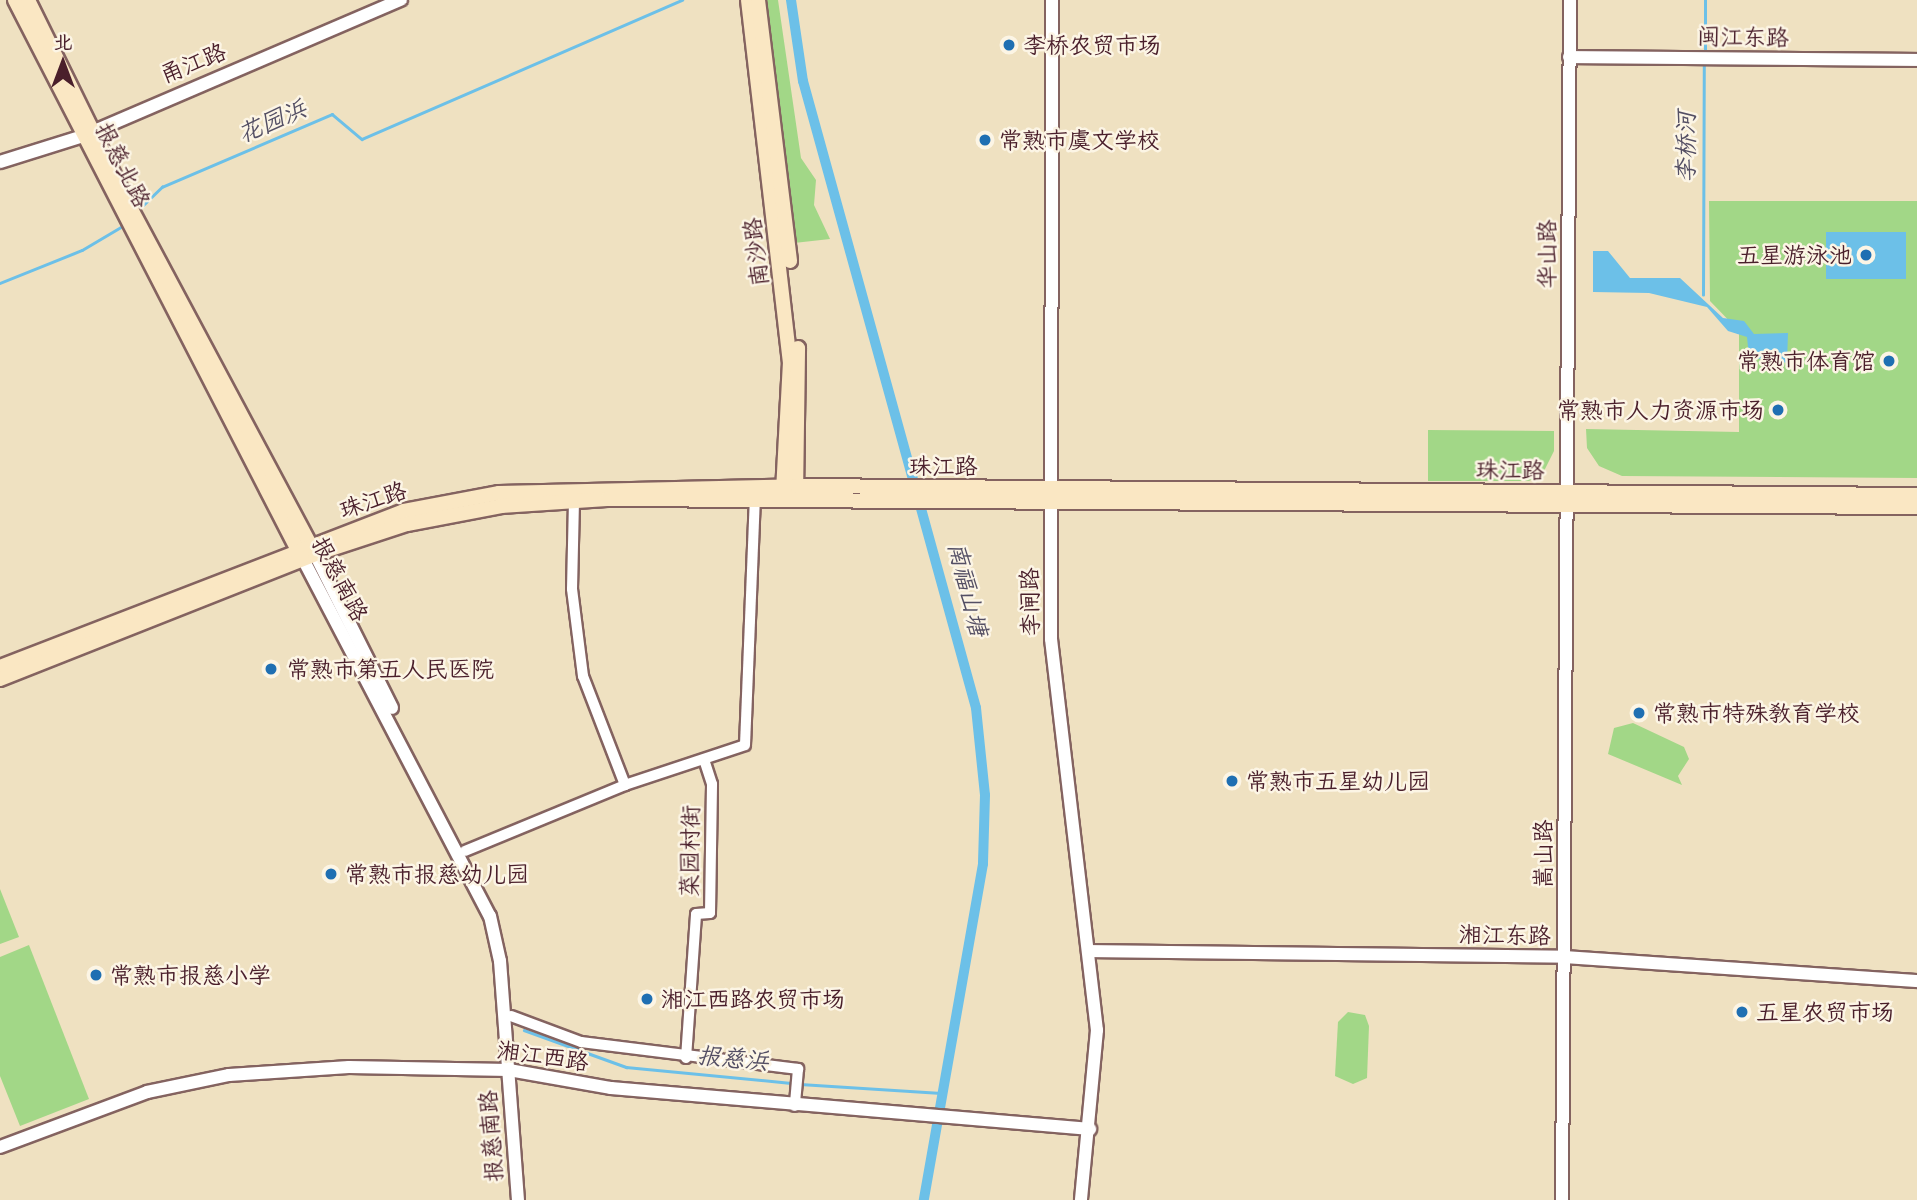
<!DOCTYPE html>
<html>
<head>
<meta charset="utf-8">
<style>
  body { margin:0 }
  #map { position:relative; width:1917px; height:1200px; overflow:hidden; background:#efe1c1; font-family:Delius,"LXGW WenKai TC",sans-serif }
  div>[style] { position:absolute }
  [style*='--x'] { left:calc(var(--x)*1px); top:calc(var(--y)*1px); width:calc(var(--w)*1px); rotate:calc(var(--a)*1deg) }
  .green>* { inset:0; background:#a2d787 }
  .water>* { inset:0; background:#6cc0e8; transform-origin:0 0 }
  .stream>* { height:2.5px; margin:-1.25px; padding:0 1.25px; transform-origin:1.25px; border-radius:1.25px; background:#6cc0e8 }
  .canal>* { height:10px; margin:-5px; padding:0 5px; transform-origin:5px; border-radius:5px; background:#6cc0e8 }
  .roads { filter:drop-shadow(2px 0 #846360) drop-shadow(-2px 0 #846360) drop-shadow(0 2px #846360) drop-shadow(0 -2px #846360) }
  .minor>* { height:10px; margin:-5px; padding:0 5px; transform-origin:5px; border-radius:5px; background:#fff }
  .tertiary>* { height:12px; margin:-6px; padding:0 6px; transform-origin:6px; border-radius:6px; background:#fff }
  .secondary>* { height:14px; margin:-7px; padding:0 7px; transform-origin:7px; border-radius:7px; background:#fae7c3 }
  .dots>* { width:19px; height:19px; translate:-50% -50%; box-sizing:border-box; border:4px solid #fcf5e5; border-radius:50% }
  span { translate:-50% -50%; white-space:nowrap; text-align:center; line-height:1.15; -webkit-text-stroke:5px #fcf5e5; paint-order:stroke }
  .street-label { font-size:23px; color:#4a1f2b }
  .poi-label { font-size:23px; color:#4a1f2b }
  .left { translate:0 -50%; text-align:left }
  .right { translate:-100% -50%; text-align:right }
  .water-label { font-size:24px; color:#544f64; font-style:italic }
  .north { position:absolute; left:28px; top:28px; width:70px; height:70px; -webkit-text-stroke:5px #fcf5e5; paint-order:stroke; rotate:0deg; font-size:19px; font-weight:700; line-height:28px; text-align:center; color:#4a1f2b }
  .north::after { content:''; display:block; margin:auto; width:24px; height:32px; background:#4a1f2b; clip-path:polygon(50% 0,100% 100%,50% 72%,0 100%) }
</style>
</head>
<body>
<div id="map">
  <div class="green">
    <i style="clip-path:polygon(766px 0,778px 0,801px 158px,816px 180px,814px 205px,830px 239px,794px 243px)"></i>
    <i style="clip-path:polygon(1709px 201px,1917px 201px,1917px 478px,1622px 476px,1599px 466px,1587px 448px,1586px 429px,1739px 432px,1739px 331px,1710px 301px)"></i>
    <i style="clip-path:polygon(1428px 430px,1554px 431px,1554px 451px,1542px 475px,1529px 481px,1428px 481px)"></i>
    <i style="clip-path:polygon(1633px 723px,1684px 747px,1689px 759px,1678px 776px,1682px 785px,1608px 754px,1614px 728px)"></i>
    <i style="clip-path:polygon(0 889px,19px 937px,0 944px)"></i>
    <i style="clip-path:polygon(29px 945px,89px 1099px,20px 1126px,0 1076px,0 957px)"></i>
    <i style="clip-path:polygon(1348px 1012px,1365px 1015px,1369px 1026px,1367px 1078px,1353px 1084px,1335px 1076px,1338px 1022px)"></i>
  </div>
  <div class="water">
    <i style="left:1826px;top:232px;width:80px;height:47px"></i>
    <i style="clip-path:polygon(1593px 251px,1608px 251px,1630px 278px,1680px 278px,1723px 318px,1744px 321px,1754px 334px,1788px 333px,1787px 363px,1749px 357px,1747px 337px,1728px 331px,1707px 307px,1649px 293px,1593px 292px)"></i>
  </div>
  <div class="stream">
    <i style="--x:1705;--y:53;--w:53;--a:-90"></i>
    <i style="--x:137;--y:211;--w:35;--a:-44"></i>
    <i style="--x:162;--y:187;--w:185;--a:-23.2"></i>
    <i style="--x:332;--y:114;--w:39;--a:40"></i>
    <i style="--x:362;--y:139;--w:349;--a:-23.5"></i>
    <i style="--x:0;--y:283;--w:88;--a:-21.9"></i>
    <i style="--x:82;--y:250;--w:51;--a:-30.6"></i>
    <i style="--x:1703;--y:295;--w:232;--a:-89.8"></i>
    <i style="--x:524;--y:1030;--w:109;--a:19.9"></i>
    <i style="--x:626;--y:1067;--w:168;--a:5.5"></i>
    <i style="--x:800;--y:1084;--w:145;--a:3.6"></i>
  </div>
  <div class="canal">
    <i style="--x:791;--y:0;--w:82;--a:81.6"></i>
    <i style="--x:803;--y:81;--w:650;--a:74.57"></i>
    <i style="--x:976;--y:708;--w:87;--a:84.1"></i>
    <i style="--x:985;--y:795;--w:69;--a:91.7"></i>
    <i style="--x:983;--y:864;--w:341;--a:100"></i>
  </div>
  <div class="roads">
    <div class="minor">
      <i style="--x:574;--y:501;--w:88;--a:91.3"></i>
      <i style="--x:572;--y:589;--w:88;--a:82.8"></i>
      <i style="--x:583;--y:676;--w:117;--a:68.9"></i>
      <i style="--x:465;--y:851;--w:173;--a:-22.4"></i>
      <i style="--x:625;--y:785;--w:126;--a:-18.4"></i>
      <i style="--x:745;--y:745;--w:245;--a:-87.7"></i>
      <i style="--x:511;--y:1016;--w:75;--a:20.4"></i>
      <i style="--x:581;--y:1042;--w:219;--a:7.1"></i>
      <i style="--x:798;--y:1069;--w:37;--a:95"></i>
      <i style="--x:686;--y:1058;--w:144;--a:-86"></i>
      <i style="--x:696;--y:914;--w:14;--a:-4"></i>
      <i style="--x:710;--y:913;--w:129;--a:-89.1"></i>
      <i style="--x:712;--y:784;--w:26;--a:-108"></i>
    </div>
    <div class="tertiary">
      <i style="--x:1052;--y:0;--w:639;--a:90.09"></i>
      <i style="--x:1051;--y:639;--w:394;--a:83.3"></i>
      <i style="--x:1097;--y:1030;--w:171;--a:95.4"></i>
      <i style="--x:1569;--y:57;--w:348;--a:0.5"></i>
      <i style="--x:0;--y:162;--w:87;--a:-17.4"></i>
      <i style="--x:83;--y:136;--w:346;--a:-23.2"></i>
      <i style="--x:315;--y:554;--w:172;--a:63.4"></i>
      <i style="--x:303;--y:559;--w:403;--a:62.4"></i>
      <i style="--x:490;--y:916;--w:46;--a:77.5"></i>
      <i style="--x:500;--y:961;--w:240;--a:85.7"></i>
      <i style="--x:1091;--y:951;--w:472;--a:0.7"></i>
      <i style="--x:1563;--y:957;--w:355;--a:3.9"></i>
      <i style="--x:0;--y:1147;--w:157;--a:-20.5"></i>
      <i style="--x:147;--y:1092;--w:84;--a:-11.7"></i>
      <i style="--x:229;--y:1075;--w:120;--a:-3.8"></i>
      <i style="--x:349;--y:1067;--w:160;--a:1.1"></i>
      <i style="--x:509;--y:1070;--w:104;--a:10"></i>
      <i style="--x:611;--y:1088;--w:481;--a:4.9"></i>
      <i style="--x:1562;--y:1200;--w:1200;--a:-89.62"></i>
    </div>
    <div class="secondary">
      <i style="--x:15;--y:0;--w:625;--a:62.78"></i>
      <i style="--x:28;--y:0;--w:235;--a:63.8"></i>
      <i style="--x:132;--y:211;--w:384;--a:61.9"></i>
      <i style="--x:748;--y:0;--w:364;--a:83.4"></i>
      <i style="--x:790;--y:362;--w:131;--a:93.1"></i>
      <i style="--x:758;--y:0;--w:263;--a:83"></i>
      <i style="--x:796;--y:495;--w:147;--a:-89.2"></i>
      <i style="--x:0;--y:667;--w:433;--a:-21.1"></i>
      <i style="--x:404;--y:511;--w:97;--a:-10.7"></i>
      <i style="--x:499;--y:493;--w:298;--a:-1.3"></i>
      <i style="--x:797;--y:486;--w:1120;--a:0.46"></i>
      <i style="--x:0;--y:679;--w:339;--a:-21.6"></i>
      <i style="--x:315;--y:554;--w:97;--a:-18.1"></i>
      <i style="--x:407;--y:524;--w:96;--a:-10.8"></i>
      <i style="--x:501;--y:506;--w:106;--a:-3.8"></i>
      <i style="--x:607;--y:499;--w:1310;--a:0.35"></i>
    </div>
  </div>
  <div class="dots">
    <i style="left:1009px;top:45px;background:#1f6fb2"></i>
    <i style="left:985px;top:140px;background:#1f6fb2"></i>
    <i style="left:1866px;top:255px;background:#1f6fb2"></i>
    <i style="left:1889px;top:361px;background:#1f6fb2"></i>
    <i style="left:1778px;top:410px;background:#1f6fb2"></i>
    <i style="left:271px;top:669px;background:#1f6fb2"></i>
    <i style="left:1639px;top:713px;background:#1f6fb2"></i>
    <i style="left:1232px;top:781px;background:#1f6fb2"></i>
    <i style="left:331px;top:874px;background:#1f6fb2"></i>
    <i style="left:96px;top:975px;background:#1f6fb2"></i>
    <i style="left:647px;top:999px;background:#1f6fb2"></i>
    <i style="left:1742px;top:1012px;background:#1f6fb2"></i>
  </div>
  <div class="street-label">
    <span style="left:1743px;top:37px;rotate:1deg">闽江东路</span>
    <span style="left:193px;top:63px;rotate:-22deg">甬江路</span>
    <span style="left:123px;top:165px;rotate:63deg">报慈北路</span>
    <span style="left:756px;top:252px;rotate:-97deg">南沙路</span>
    <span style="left:1547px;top:254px;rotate:-90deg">华山路</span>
    <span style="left:943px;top:466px">珠江路</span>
    <span style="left:1510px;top:470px;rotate:1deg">珠江路</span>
    <span style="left:373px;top:500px;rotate:-18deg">珠江路</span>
    <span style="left:340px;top:579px;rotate:62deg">报慈南路</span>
    <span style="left:1030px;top:602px;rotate:-91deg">李闸路</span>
    <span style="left:690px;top:851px;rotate:-89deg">菜园村街</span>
    <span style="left:1543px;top:854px;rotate:-90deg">嵩山路</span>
    <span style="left:1505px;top:935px;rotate:1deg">湘江东路</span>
    <span style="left:543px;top:1056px;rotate:8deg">湘江西路</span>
    <span style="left:491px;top:1136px;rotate:-94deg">报慈南路</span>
  </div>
  <div class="poi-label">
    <span class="left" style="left:1023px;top:45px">李桥农贸市场</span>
    <span class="left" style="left:999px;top:140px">常熟市虞文学校</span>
    <span class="right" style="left:1852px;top:255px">五星游泳池</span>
    <span class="right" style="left:1875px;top:361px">常熟市体育馆</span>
    <span class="right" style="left:1764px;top:410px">常熟市人力资源市场</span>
    <span class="left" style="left:287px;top:669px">常熟市第五人民医院</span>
    <span class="left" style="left:1653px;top:713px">常熟市特殊教育学校</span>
    <span class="left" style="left:1246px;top:781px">常熟市五星幼儿园</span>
    <span class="left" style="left:345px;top:874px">常熟市报慈幼儿园</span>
    <span class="left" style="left:110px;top:975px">常熟市报慈小学</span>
    <span class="left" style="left:661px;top:999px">湘江西路农贸市场</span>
    <span class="left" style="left:1756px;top:1012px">五星农贸市场</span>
  </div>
  <div class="water-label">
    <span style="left:272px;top:121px;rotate:-23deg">花园浜</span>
    <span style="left:1686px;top:147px;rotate:-90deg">李桥河</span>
    <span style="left:968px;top:589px;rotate:76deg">南福山塘</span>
    <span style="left:733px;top:1058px;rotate:5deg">报慈浜</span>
  </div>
  <div class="north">北</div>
</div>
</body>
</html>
